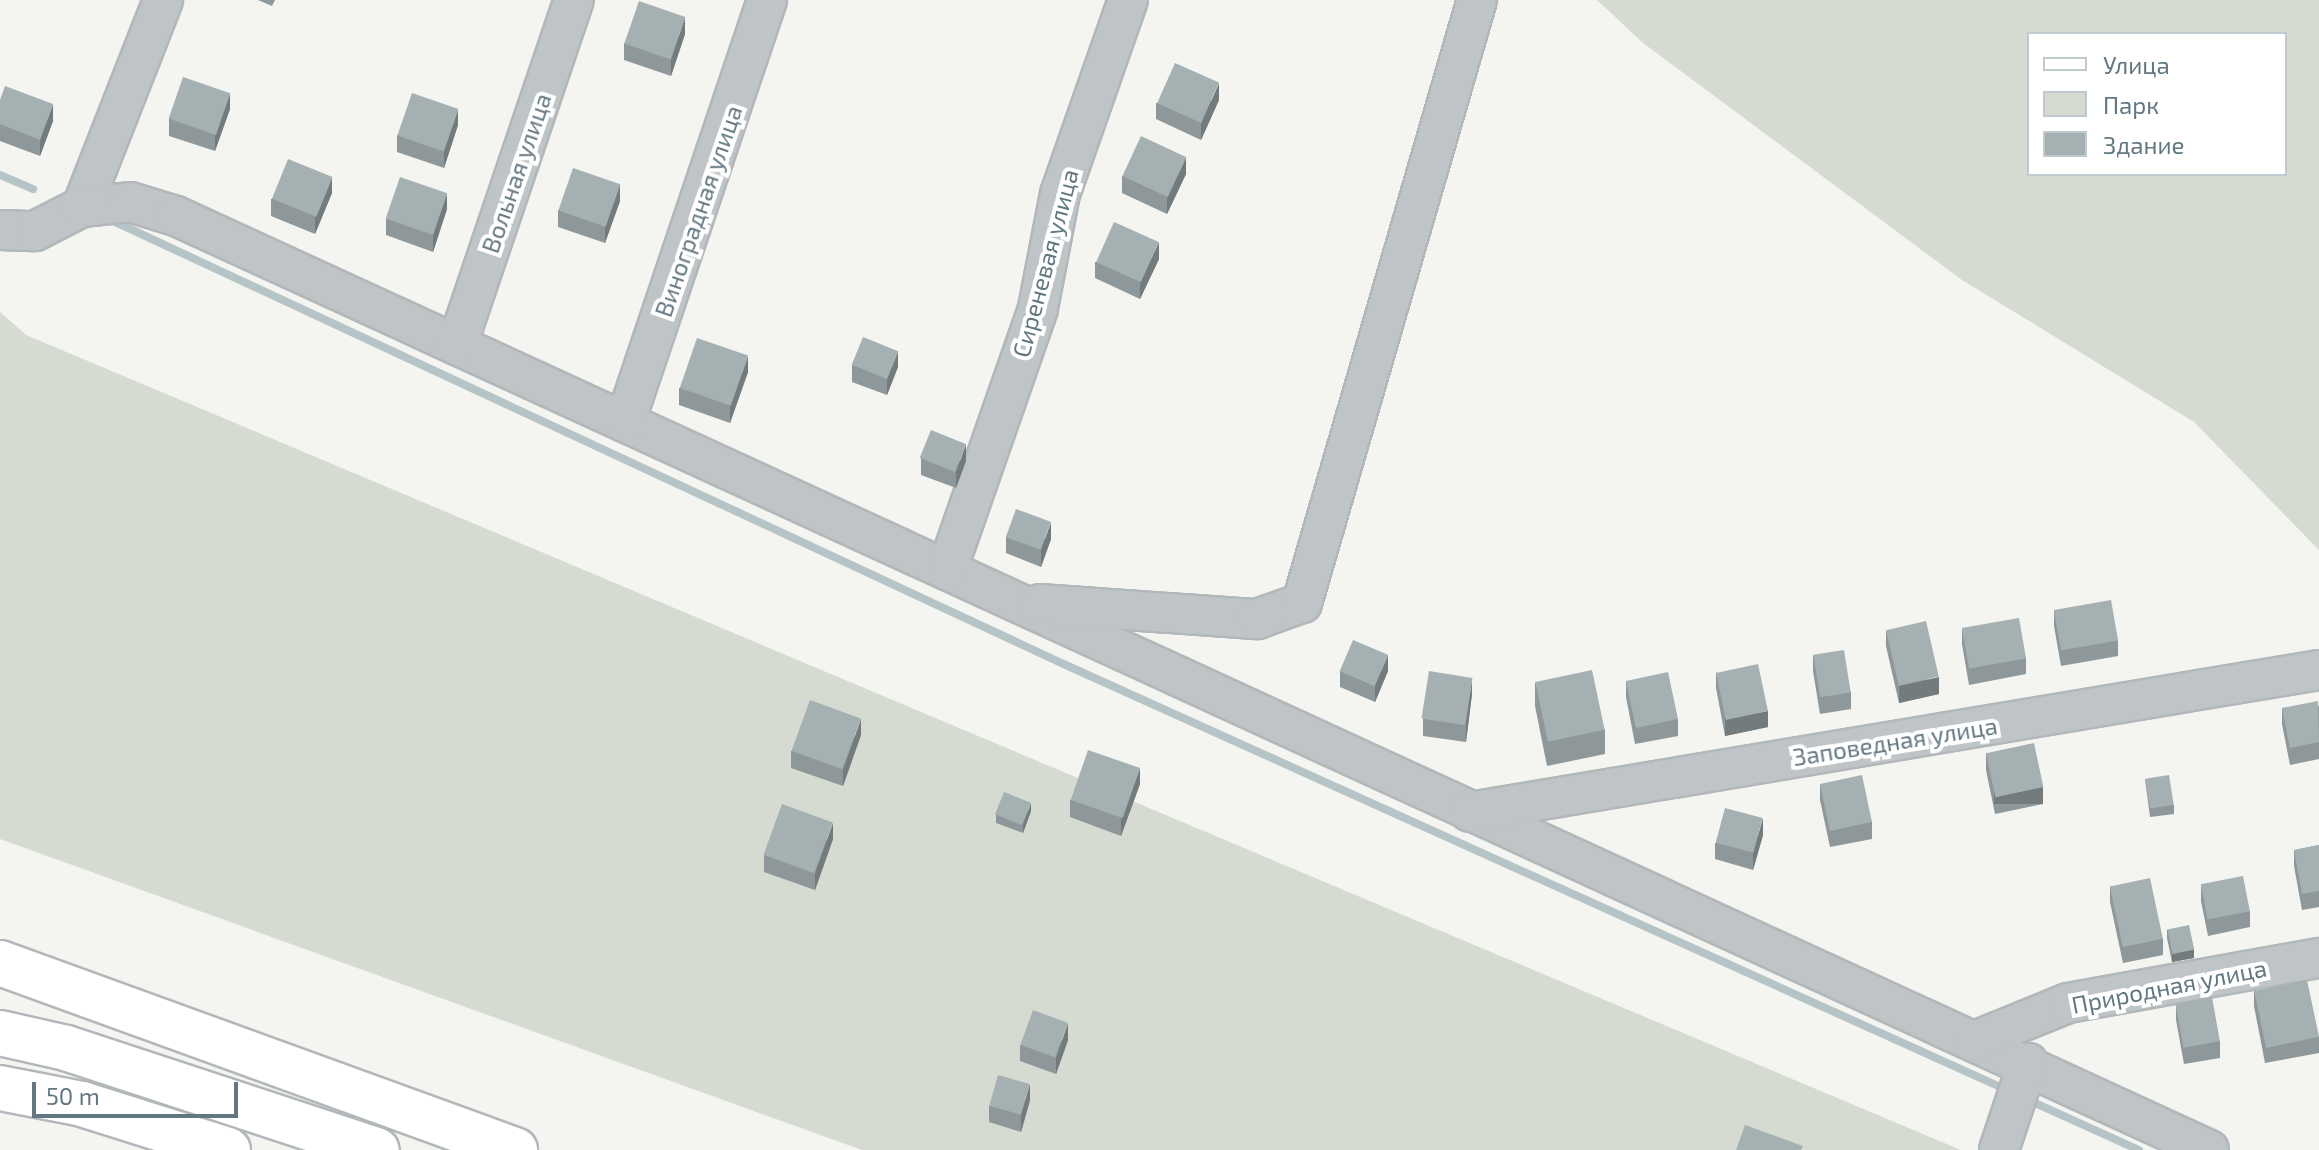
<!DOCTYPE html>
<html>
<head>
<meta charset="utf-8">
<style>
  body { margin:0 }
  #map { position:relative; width:2319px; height:1150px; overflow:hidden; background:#f4f4f0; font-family:"Exo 2",sans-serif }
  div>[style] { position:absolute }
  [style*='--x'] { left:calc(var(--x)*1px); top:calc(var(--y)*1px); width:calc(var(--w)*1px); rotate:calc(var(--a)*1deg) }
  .green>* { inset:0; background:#d6dbd1 }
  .stream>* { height:8px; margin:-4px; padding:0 4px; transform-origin:4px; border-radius:4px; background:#b6c4c7 }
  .roads { filter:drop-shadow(2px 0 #b2b7ba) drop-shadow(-2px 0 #b2b7ba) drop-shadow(0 2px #b2b7ba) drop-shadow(0 -2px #b2b7ba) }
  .minor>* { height:38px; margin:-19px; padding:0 19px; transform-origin:19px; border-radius:19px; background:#bfc4c6 }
  .major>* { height:44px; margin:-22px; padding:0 22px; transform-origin:22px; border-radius:22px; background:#fff }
  .wall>* { inset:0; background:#8e979a }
  .shaded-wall>* { inset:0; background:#747b7d; transform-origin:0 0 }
  .building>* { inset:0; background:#a5b0b3; transform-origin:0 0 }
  span { translate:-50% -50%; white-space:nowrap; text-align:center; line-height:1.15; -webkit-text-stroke:8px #fff; paint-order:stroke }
  .street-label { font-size:24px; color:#627782 }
  .legend { position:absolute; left:2027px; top:32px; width:260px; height:144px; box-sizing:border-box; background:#fff; border:2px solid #c0c9cd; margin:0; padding:10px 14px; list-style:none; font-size:24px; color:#627782 }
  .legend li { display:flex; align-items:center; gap:16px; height:40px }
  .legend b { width:40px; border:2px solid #c0c9cd }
  .scale { position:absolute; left:32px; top:1082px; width:206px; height:36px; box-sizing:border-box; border:4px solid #627782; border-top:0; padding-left:10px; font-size:24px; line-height:28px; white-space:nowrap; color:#627782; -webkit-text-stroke:6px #fff; paint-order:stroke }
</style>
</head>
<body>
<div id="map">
  <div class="green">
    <i style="clip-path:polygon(evenodd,1597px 0,2319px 0,2319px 550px,2194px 422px,1962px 280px,1643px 43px,1597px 0,2285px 34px,2285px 174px,2029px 174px,2029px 34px,2285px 34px)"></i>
    <i style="clip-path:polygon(0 312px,26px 335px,1961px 1150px,862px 1150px,0 839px)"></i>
  </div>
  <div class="stream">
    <i style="--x:0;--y:175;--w:36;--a:23"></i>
    <i style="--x:111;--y:220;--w:1056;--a:24.99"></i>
    <i style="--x:1068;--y:666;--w:1030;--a:24.3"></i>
    <i style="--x:2026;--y:1099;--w:124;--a:24.3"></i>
  </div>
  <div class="roads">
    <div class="minor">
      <i style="--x:82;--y:207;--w:222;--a:-68.6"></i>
      <i style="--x:0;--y:230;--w:35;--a:2"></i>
      <i style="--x:35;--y:231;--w:53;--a:-27.1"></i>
      <i style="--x:82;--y:207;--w:48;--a:-5.9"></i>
      <i style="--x:130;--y:202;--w:48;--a:16.9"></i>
      <i style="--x:176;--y:216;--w:2237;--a:24.67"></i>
      <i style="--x:457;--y:345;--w:364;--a:-71.3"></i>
      <i style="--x:625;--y:422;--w:445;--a:-71.4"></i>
      <i style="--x:947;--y:570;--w:277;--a:-70.8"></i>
      <i style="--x:1038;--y:308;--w:116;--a:-79.1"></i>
      <i style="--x:1060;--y:194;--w:206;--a:-70.7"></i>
      <i style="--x:1040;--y:604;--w:218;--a:4"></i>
      <i style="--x:1257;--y:619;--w:48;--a:-19.6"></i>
      <i style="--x:1302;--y:603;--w:628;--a:-73.82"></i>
      <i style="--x:1470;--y:812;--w:861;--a:-9.5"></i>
      <i style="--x:1977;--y:1040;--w:98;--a:-22.1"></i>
      <i style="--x:2068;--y:1003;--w:255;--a:-10.2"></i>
      <i style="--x:1999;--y:1150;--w:92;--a:-71.6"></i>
    </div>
    <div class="major">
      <i style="--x:0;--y:963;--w:548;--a:19.96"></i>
      <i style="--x:0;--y:1033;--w:68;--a:12.8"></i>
      <i style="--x:66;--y:1048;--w:327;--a:18.2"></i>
      <i style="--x:0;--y:1088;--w:84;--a:11"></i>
      <i style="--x:82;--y:1104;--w:153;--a:17.5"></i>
    </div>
  </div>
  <div class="wall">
    <i style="clip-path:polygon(258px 0,275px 0,272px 6px)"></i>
    <i style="clip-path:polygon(685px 34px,671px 76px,624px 60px,624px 43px)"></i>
    <i style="clip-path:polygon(0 100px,53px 121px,40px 156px,0 141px)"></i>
    <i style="clip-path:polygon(1219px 100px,1201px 140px,1156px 119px,1156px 103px)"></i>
    <i style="clip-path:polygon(230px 109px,215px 151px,169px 136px,169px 119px)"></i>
    <i style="clip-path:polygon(458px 125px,444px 168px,397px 152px,397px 135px)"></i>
    <i style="clip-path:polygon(1186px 174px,1167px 214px,1122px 193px,1122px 176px)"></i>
    <i style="clip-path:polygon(332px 193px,315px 234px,271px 216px,271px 199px)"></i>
    <i style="clip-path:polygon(620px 201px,605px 243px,558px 227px,558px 210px)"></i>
    <i style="clip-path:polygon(447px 209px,433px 252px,386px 235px,386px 219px)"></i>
    <i style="clip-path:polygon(1159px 259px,1140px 299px,1095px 278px,1095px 262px)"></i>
    <i style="clip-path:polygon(852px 365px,898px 367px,887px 395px,852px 382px)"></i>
    <i style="clip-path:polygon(748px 372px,730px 423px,679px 405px,679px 388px)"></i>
    <i style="clip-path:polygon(921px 458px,966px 461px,956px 488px,921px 475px)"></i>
    <i style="clip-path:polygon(1006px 537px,1051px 539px,1041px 567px,1006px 553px)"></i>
    <i style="clip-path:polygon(2054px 610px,2118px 640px,2118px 656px,2061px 666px,2054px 626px)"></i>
    <i style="clip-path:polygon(1962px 628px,2026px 658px,2026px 674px,1969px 685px,1962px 644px)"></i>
    <i style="clip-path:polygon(1886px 630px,1939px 694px,1899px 703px,1886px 646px)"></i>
    <i style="clip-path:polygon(1813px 655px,1851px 692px,1851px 709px,1820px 714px,1813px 671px)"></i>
    <i style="clip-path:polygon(1340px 671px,1388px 671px,1375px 702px,1340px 687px)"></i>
    <i style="clip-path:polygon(1716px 672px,1768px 727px,1725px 736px,1716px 688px)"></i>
    <i style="clip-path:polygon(1626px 681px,1678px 719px,1678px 736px,1635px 744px,1626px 697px)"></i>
    <i style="clip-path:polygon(1535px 682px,1605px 730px,1605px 754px,1547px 766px,1535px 706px)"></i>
    <i style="clip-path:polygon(1472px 694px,1466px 742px,1423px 736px,1423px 719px)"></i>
    <i style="clip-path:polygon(2319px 706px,2319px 759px,2290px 765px,2282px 724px,2282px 708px)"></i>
    <i style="clip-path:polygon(861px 735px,843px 786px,791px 768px,791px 751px)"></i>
    <i style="clip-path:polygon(1986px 753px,2043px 804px,1995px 814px,1986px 770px)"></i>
    <i style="clip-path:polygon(2145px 779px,2174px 805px,2174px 814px,2150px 817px)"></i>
    <i style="clip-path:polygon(1140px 784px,1121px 836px,1070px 817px,1070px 800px)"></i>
    <i style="clip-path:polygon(1820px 784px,1872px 822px,1872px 839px,1830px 847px,1820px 800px)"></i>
    <i style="clip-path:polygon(1031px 811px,1023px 833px,996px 823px,996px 815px)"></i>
    <i style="clip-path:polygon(1763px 835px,1753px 870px,1715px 859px,1715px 843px)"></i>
    <i style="clip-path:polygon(833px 839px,815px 890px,764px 872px,764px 855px)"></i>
    <i style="clip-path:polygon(2319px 845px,2319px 907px,2302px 910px,2294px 866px,2294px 850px)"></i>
    <i style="clip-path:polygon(2201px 885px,2250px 911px,2250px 927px,2208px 936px,2201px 901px)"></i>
    <i style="clip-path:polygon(2110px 886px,2163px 939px,2163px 955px,2123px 963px,2110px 902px)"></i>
    <i style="clip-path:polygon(2167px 929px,2194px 958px,2172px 962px,2167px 938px)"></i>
    <i style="clip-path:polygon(2254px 990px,2319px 1037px,2319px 1053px,2265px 1063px,2254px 1006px)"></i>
    <i style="clip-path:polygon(2176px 1004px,2220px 1041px,2220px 1058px,2184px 1064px,2176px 1020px)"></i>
    <i style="clip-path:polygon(1068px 1040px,1056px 1074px,1020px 1061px,1020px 1045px)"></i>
    <i style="clip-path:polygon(1030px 1100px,1021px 1132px,989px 1122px,989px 1106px)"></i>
  </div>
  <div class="shaded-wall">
    <i style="clip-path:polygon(685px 17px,685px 34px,671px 76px,671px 60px)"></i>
    <i style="clip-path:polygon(1219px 83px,1219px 100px,1201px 140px,1201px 124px)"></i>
    <i style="clip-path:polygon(230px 93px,230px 109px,215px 151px,215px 135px)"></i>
    <i style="clip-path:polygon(53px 104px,53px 121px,40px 156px,40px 140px)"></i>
    <i style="clip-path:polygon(458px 109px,458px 125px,444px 168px,444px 152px)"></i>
    <i style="clip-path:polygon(1186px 157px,1186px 174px,1167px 214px,1167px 198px)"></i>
    <i style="clip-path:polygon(332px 177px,332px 193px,315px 234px,315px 218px)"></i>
    <i style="clip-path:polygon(620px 184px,620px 201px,605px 243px,605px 227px)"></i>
    <i style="clip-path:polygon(447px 193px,447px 209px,433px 252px,433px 235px)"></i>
    <i style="clip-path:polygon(1159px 242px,1159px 259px,1140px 299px,1140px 283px)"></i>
    <i style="clip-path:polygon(898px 351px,898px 367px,887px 395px,887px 379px)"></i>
    <i style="clip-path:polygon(748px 356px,748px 372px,730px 423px,730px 407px)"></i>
    <i style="clip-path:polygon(966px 444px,966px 461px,956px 488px,956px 472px)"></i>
    <i style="clip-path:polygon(1051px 522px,1051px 539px,1041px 567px,1041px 550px)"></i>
    <i style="clip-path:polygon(1388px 655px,1388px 671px,1375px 702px,1375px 685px)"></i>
    <i style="clip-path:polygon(1939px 677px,1939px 694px,1899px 703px,1899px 686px)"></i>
    <i style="clip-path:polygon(1472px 678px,1472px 694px,1466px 742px,1466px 725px)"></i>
    <i style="clip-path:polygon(1768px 711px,1768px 727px,1725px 736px,1725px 719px)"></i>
    <i style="clip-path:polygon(861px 719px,861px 735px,843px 786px,843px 770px)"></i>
    <i style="clip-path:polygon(1140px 768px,1140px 784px,1121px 836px,1121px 819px)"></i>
    <i style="left:2043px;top:787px;width:17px;height:49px;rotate:90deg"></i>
    <i style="clip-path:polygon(1031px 803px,1031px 811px,1023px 833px,1023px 825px)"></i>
    <i style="clip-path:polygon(1763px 818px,1763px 835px,1753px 870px,1753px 853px)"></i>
    <i style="clip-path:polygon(833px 823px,833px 839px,815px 890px,815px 873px)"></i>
    <i style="clip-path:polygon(2194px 949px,2194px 958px,2172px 962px,2172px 954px)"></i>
    <i style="clip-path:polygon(1068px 1023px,1068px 1040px,1056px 1074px,1056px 1058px)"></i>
    <i style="clip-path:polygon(1030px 1084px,1030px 1100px,1021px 1132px,1021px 1115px)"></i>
  </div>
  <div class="building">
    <i style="left:639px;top:1px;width:49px;height:45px;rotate:19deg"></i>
    <i style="left:1175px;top:63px;width:48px;height:44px;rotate:24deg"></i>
    <i style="left:183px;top:77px;width:50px;height:44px;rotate:19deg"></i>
    <i style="clip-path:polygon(5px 86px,53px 104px,40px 140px,0 124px,0 100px)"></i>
    <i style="left:412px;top:93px;width:49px;height:45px;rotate:19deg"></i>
    <i style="left:1141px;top:136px;width:50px;height:44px;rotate:25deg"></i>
    <i style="left:288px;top:159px;width:48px;height:43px;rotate:22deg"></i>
    <i style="left:573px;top:168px;width:50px;height:45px;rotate:19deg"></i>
    <i style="left:400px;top:177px;width:50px;height:44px;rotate:19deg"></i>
    <i style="left:1114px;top:222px;width:49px;height:44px;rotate:24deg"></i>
    <i style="left:863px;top:337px;width:38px;height:30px;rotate:22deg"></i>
    <i style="left:697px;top:338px;width:54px;height:53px;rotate:19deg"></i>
    <i style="left:931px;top:430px;width:38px;height:30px;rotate:22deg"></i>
    <i style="left:1016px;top:509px;width:37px;height:30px;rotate:20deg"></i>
    <i style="left:2111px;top:600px;width:41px;height:58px;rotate:80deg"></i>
    <i style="left:2019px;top:618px;width:41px;height:58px;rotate:80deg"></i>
    <i style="left:1926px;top:621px;width:57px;height:41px;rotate:77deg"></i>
    <i style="left:1353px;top:640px;width:38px;height:34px;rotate:23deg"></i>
    <i style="left:1844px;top:650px;width:43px;height:31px;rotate:81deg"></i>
    <i style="left:1758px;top:664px;width:48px;height:43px;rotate:78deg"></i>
    <i style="left:1592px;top:670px;width:61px;height:58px;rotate:78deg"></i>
    <i style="left:1429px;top:671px;width:44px;height:48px;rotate:9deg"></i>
    <i style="left:1668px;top:672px;width:48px;height:43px;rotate:78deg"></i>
    <i style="left:810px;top:700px;width:54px;height:54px;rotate:20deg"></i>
    <i style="clip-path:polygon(2318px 701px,2319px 742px,2290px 748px,2282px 708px)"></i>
    <i style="left:2034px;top:743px;width:45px;height:49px;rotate:78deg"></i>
    <i style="left:1088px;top:750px;width:55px;height:53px;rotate:19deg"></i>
    <i style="left:1862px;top:775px;width:48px;height:43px;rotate:78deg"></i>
    <i style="left:2169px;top:775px;width:30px;height:24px;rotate:81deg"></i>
    <i style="left:1004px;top:792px;width:29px;height:24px;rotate:22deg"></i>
    <i style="left:782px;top:804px;width:54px;height:54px;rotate:20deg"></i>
    <i style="left:1725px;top:808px;width:39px;height:36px;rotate:15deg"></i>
    <i style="clip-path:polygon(2319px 845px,2319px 891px,2302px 894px,2294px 850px)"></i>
    <i style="left:2243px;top:876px;width:36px;height:43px;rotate:79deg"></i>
    <i style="left:2150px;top:878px;width:62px;height:41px;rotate:78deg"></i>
    <i style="left:2189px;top:925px;width:25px;height:22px;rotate:78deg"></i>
    <i style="left:2307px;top:980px;width:58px;height:54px;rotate:78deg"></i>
    <i style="left:2212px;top:997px;width:45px;height:37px;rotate:80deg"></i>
    <i style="left:1033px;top:1010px;width:37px;height:37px;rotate:20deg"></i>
    <i style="left:998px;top:1075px;width:33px;height:32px;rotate:16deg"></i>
    <i style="clip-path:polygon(1745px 1125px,1803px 1146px,1801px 1150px,1736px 1150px)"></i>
  </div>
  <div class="street-label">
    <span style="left:516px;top:173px;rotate:-71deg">Вольная улица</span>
    <span style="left:698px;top:211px;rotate:-71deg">Виноградная улица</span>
    <span style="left:1045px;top:263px;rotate:-75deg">Сиреневая улица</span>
    <span style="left:1895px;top:741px;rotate:-9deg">Заповедная улица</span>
    <span style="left:2169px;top:986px;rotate:-11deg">Природная улица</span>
  </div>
  <ul class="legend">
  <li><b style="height:10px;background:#fff"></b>Улица</li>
  <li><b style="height:22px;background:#d6dbd1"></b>Парк</li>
  <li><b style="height:22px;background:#a5b0b3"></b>Здание</li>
  </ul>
  <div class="scale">50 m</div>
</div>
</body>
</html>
